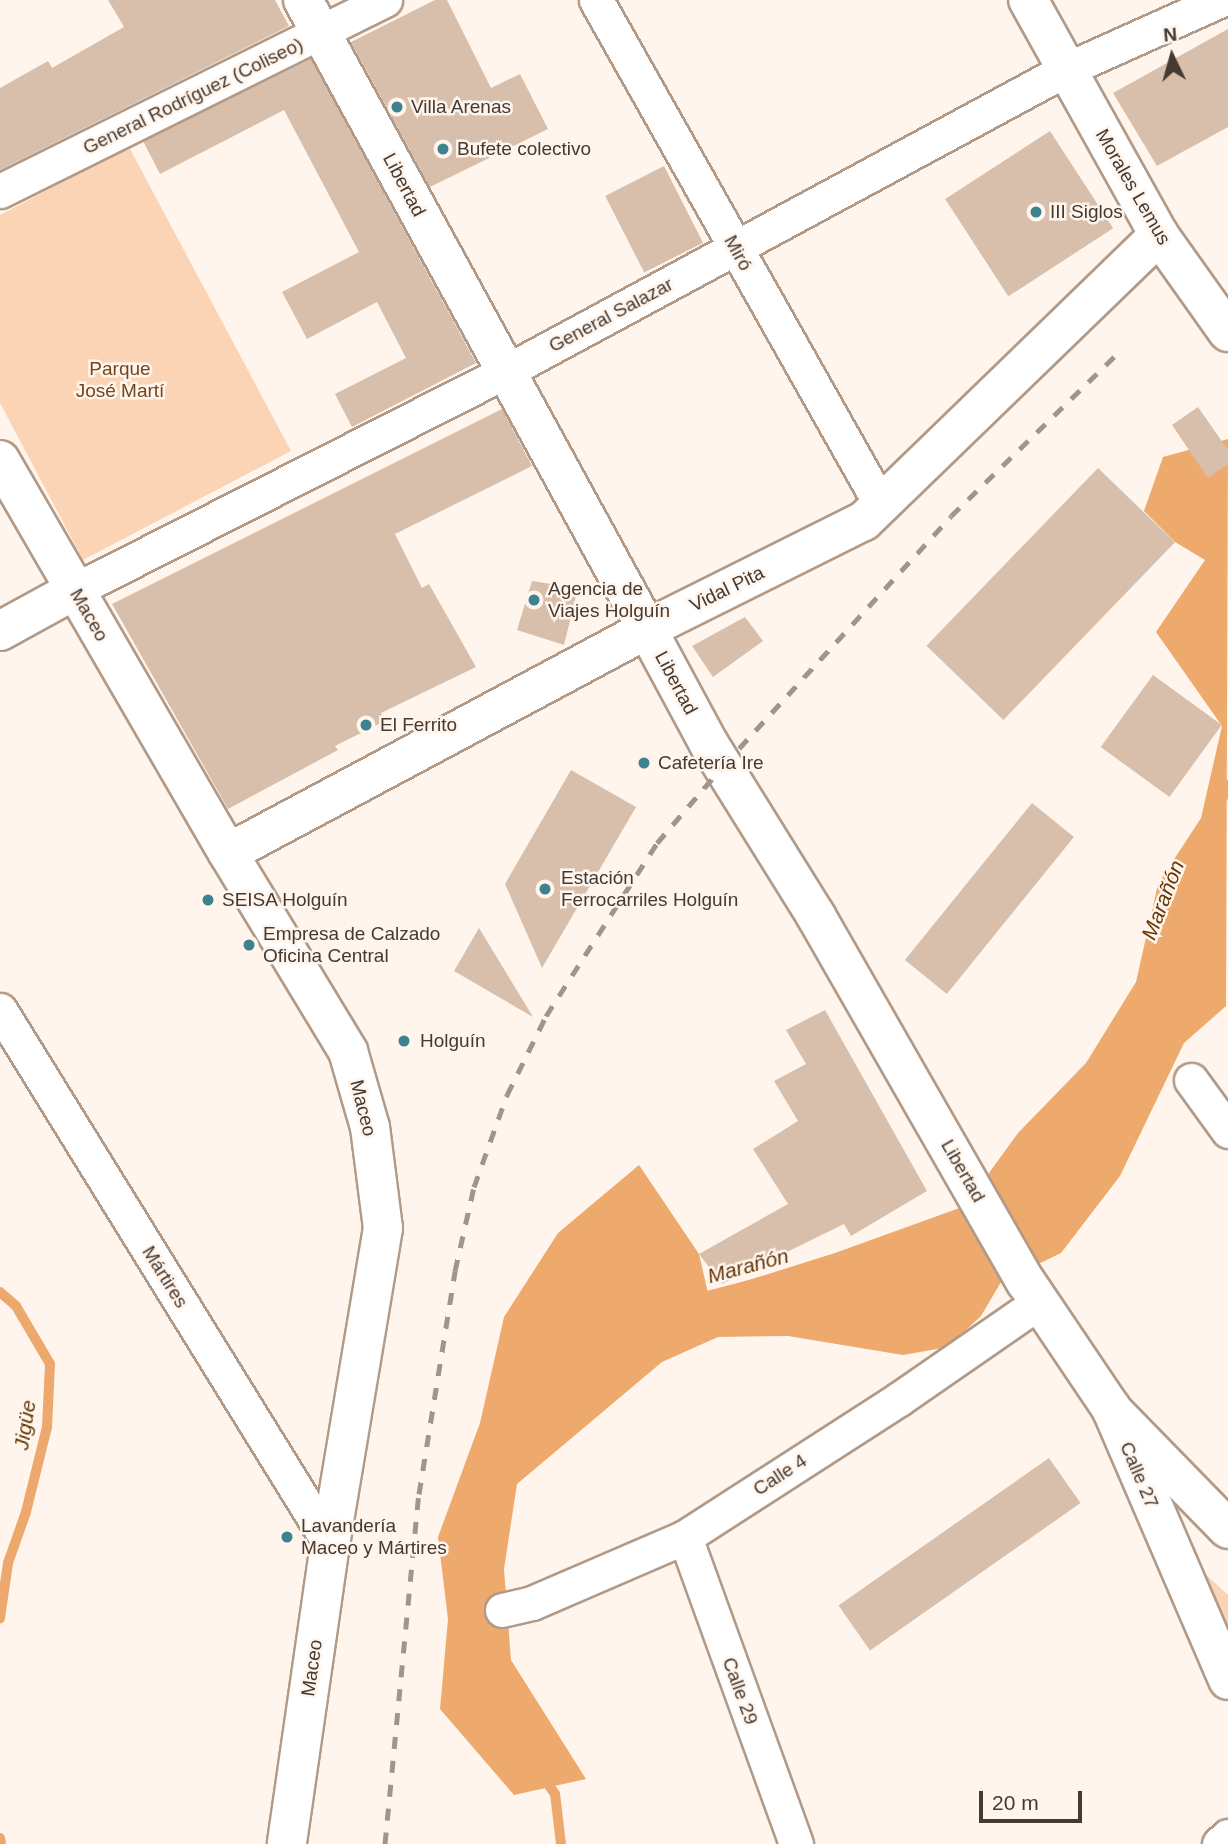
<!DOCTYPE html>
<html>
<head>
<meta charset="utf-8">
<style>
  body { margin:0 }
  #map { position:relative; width:1228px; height:1844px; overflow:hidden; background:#fff5ed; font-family:Arial,sans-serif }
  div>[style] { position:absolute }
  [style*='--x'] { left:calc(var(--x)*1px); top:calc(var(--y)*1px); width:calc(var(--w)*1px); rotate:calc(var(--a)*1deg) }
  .green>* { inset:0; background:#fad4b5 }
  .forest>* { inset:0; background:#eea96d }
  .stream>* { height:10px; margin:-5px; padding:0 5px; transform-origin:5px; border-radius:5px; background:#eda86d }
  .building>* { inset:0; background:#d7bfac; transform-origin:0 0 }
  .roads { filter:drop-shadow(2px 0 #b19a87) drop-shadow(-2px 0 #b19a87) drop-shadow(0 2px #b19a87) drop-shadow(0 -2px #b19a87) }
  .minor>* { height:33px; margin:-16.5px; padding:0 16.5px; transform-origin:16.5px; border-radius:16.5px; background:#fff }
  .tertiary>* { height:38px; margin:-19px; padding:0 19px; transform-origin:19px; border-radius:19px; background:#fff }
  .secondary>* { height:38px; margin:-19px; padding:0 19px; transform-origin:19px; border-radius:19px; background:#fff }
  .primary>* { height:38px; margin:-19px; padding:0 19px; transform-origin:19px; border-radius:19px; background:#fff }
  .rail>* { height:5px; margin-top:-2.5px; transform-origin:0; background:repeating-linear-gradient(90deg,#9f958d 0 12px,transparent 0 24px) }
  .dots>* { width:19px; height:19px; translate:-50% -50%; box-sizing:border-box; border:4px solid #fff5ed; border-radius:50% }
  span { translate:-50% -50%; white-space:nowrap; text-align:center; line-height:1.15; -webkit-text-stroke:5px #fff5ed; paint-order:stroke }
  .street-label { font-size:19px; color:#443a32 }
  .poi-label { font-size:19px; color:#443a32 }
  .left { translate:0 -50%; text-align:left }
  .park-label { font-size:19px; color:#74461b }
  .water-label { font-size:21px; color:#643808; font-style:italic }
  .north { position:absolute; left:1137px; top:21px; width:70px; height:70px; -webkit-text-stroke:5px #fff5ed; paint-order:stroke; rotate:355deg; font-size:19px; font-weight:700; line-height:28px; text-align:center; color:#443a32 }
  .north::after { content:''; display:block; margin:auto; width:24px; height:32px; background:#443a32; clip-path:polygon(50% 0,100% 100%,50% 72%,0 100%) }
  .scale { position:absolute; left:979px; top:1791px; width:103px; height:32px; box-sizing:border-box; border:4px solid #443a32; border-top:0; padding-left:9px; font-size:21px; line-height:24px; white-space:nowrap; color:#443a32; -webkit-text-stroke:5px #fff5ed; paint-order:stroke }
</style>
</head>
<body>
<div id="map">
  <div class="green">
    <i style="clip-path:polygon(129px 147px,291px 451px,83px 560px,0 403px,0 215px)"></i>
    <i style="clip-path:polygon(1189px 1559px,1228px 1595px,1228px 1628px)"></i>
  </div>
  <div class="forest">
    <i style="clip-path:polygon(1228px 439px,1226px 1006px,1184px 1043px,1120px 1176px,1061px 1253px,1001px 1282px,981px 1316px,948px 1347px,903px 1355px,788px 1336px,718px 1337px,662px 1362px,517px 1484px,504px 1569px,511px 1660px,586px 1779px,514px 1795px,440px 1709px,448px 1619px,438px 1537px,480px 1423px,504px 1317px,558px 1233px,639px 1165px,699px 1254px,708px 1293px,835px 1253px,965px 1206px,1018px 1133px,1086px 1063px,1136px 982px,1158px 884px,1201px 818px,1222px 726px,1156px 632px,1205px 560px,1175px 542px,1144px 511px,1163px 457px)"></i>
  </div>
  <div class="stream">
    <i style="--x:0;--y:1292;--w:21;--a:41"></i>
    <i style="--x:16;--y:1306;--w:67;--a:59.6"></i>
    <i style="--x:50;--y:1364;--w:63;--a:92.7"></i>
    <i style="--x:47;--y:1427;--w:88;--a:103.9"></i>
    <i style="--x:26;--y:1512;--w:54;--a:109.4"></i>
    <i style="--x:8;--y:1563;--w:56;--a:98.3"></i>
    <i style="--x:0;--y:1838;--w:6;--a:81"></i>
    <i style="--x:561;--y:1844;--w:50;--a:-96.8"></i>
    <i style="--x:555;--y:1794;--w:133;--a:-125.2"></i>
    <i style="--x:478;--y:1685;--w:107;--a:-101.8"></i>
    <i style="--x:456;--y:1580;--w:197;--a:-74.7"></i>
    <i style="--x:508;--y:1390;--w:85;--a:-43.1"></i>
    <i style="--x:570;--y:1332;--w:265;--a:-14.7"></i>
    <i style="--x:826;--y:1265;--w:90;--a:-2.5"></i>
    <i style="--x:916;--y:1261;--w:112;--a:-22.7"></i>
    <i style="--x:1019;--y:1218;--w:212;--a:-57.7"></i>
    <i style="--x:1132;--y:1039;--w:272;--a:-69.4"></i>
  </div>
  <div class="building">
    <i style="clip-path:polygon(108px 0,275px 0,289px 26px,0 170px,0 88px,48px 61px,52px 68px,124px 27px)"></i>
    <i style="clip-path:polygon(435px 0,447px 0,491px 88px,520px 74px,548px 129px,430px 187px,351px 42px)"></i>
    <i style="clip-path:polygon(1228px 29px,1228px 127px,1157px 166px,1113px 93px)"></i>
    <i style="clip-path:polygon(311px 59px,476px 363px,352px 427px,335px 394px,406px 358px,377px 302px,307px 339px,282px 292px,359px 252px,284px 110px,160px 174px,143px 141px)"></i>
    <i style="left:1050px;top:131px;width:116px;height:125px;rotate:57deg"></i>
    <i style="left:664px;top:166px;width:86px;height:66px;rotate:63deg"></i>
    <i style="clip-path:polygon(1198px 407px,1228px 450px,1228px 464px,1208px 478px,1172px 425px)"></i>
    <i style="clip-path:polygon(502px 409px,532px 466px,395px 534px,422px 588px,429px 584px,476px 667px,381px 713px,385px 721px,335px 746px,338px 750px,228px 809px,112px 604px)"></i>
    <i style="left:1098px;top:468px;width:107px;height:247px;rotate:44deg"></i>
    <i style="clip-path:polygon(532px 581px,578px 588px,564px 645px,517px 630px)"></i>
    <i style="clip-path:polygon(745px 617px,763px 641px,713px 677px,692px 646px)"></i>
    <i style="left:1153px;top:675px;width:85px;height:89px;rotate:36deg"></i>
    <i style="clip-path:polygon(571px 770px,636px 807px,542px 968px,505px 884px)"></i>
    <i style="left:1032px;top:803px;width:54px;height:202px;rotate:39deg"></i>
    <i style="clip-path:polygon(479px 928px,533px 1017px,454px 971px)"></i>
    <i style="clip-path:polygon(825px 1010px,927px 1191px,851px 1236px,844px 1224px,722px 1284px,699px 1254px,788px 1204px,753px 1149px,798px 1121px,774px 1081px,806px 1064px,786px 1030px)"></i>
    <i style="left:1049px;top:1458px;width:55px;height:257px;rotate:55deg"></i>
  </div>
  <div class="roads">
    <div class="minor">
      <i style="--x:596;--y:0;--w:580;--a:60.56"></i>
      <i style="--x:0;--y:191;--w:430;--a:-26.4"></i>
      <i style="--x:75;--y:590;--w:482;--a:-26.9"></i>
      <i style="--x:505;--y:372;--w:636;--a:-28.34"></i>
      <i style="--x:1065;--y:70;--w:171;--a:-24.2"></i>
      <i style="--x:0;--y:1010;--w:628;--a:58.28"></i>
      <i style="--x:1191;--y:1080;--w:63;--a:54"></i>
      <i style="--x:685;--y:1537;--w:326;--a:70.1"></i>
      <i style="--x:502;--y:1610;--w:31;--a:-13"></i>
      <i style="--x:532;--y:1603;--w:167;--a:-23.3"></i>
      <i style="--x:685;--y:1537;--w:255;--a:-32.8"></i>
      <i style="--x:899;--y:1399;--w:170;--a:-34.7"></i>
      <i style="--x:1219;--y:1844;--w:12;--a:-42"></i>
    </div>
    <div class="tertiary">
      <i style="--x:303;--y:0;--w:717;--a:61.33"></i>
      <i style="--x:0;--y:631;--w:85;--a:-28.7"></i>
      <i style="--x:1112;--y:1410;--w:166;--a:45.7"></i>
    </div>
    <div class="secondary">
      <i style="--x:1159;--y:235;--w:119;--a:54.6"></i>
      <i style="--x:647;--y:629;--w:131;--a:61.7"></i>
      <i style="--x:709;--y:744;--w:203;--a:58.1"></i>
      <i style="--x:816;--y:916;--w:422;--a:60.2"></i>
      <i style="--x:1026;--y:1282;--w:152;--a:56"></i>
      <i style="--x:1111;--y:1408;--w:296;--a:66.7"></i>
    </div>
    <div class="primary">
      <i style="--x:0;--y:460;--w:454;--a:59.9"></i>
      <i style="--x:228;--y:853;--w:232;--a:58.8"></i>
      <i style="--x:348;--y:1051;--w:79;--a:73.9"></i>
      <i style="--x:370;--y:1127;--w:102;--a:82.7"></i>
      <i style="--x:383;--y:1228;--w:320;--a:99.5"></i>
      <i style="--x:330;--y:1544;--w:303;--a:98.2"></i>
      <i style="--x:228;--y:853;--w:475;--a:-28.1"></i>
      <i style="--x:647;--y:629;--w:242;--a:-26.5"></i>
      <i style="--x:864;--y:521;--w:411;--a:-44.1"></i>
      <i style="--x:1159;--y:235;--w:269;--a:-119.1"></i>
    </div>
  </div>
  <div class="rail">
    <i style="--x:385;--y:1844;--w:352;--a:-84.5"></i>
    <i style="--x:419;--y:1494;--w:226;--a:-80.8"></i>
    <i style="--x:455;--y:1271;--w:86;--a:-77.3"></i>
    <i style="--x:474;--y:1187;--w:98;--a:-70.3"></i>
    <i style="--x:507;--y:1095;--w:88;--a:-63.7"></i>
    <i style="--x:546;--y:1016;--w:206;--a:-57.3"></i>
    <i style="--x:657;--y:843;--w:101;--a:-49.4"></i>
    <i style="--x:723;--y:766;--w:338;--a:-47.6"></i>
    <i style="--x:951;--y:516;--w:239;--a:-44.3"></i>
  </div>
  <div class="dots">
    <i style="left:397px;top:107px;background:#3d828f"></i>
    <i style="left:443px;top:149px;background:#3d828f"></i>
    <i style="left:1036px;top:212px;background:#3d828f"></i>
    <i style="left:534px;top:600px;background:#3d828f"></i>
    <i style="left:366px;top:725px;background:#3d828f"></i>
    <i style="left:644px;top:763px;background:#3d828f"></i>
    <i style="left:545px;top:889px;background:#3d828f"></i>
    <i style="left:208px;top:900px;background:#3d828f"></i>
    <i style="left:249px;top:945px;background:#3d828f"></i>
    <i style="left:404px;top:1041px;background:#3d828f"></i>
    <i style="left:287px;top:1537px;background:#3d828f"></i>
  </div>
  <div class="street-label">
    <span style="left:193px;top:96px;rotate:-26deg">General Rodríguez (Coliseo)</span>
    <span style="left:404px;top:185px;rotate:62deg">Libertad</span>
    <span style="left:1133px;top:187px;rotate:60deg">Morales Lemus</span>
    <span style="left:738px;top:253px;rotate:61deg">Miró</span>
    <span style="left:611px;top:315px;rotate:-28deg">General Salazar</span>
    <span style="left:727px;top:589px;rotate:-26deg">Vidal Pita</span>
    <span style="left:89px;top:615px;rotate:60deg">Maceo</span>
    <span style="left:676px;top:683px;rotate:62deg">Libertad</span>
    <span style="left:363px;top:1108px;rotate:76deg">Maceo</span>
    <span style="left:963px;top:1171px;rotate:60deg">Libertad</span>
    <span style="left:165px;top:1277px;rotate:58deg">Mártires</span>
    <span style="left:780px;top:1475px;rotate:-33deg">Calle 4</span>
    <span style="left:1139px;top:1475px;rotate:67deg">Calle 27</span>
    <span style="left:312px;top:1668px;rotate:-82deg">Maceo</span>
    <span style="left:740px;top:1691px;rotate:70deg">Calle 29</span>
  </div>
  <div class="poi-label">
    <span class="left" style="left:411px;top:107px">Villa Arenas</span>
    <span class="left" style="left:457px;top:149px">Bufete colectivo</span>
    <span class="left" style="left:1050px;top:212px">III Siglos</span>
    <span class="left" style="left:548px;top:600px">Agencia de<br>Viajes Holguín</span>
    <span class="left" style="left:380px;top:725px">El Ferrito</span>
    <span class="left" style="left:658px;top:763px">Cafetería Ire</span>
    <span class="left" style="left:561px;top:889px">Estación<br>Ferrocarriles Holguín</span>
    <span class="left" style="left:222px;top:900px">SEISA Holguín</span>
    <span class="left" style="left:263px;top:945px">Empresa de Calzado<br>Oficina Central</span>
    <span class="left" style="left:420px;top:1041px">Holguín</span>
    <span class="left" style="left:301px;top:1537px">Lavandería<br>Maceo y Mártires</span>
  </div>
  <div class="park-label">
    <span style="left:120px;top:380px">Parque<br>José Martí</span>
  </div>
  <div class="water-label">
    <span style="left:1163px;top:900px;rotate:-69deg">Marañón</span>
    <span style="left:748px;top:1266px;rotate:-15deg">Marañón</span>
    <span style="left:25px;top:1425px;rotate:-81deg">Jigüe</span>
  </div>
  <div class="north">N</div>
  <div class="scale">20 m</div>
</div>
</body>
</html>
